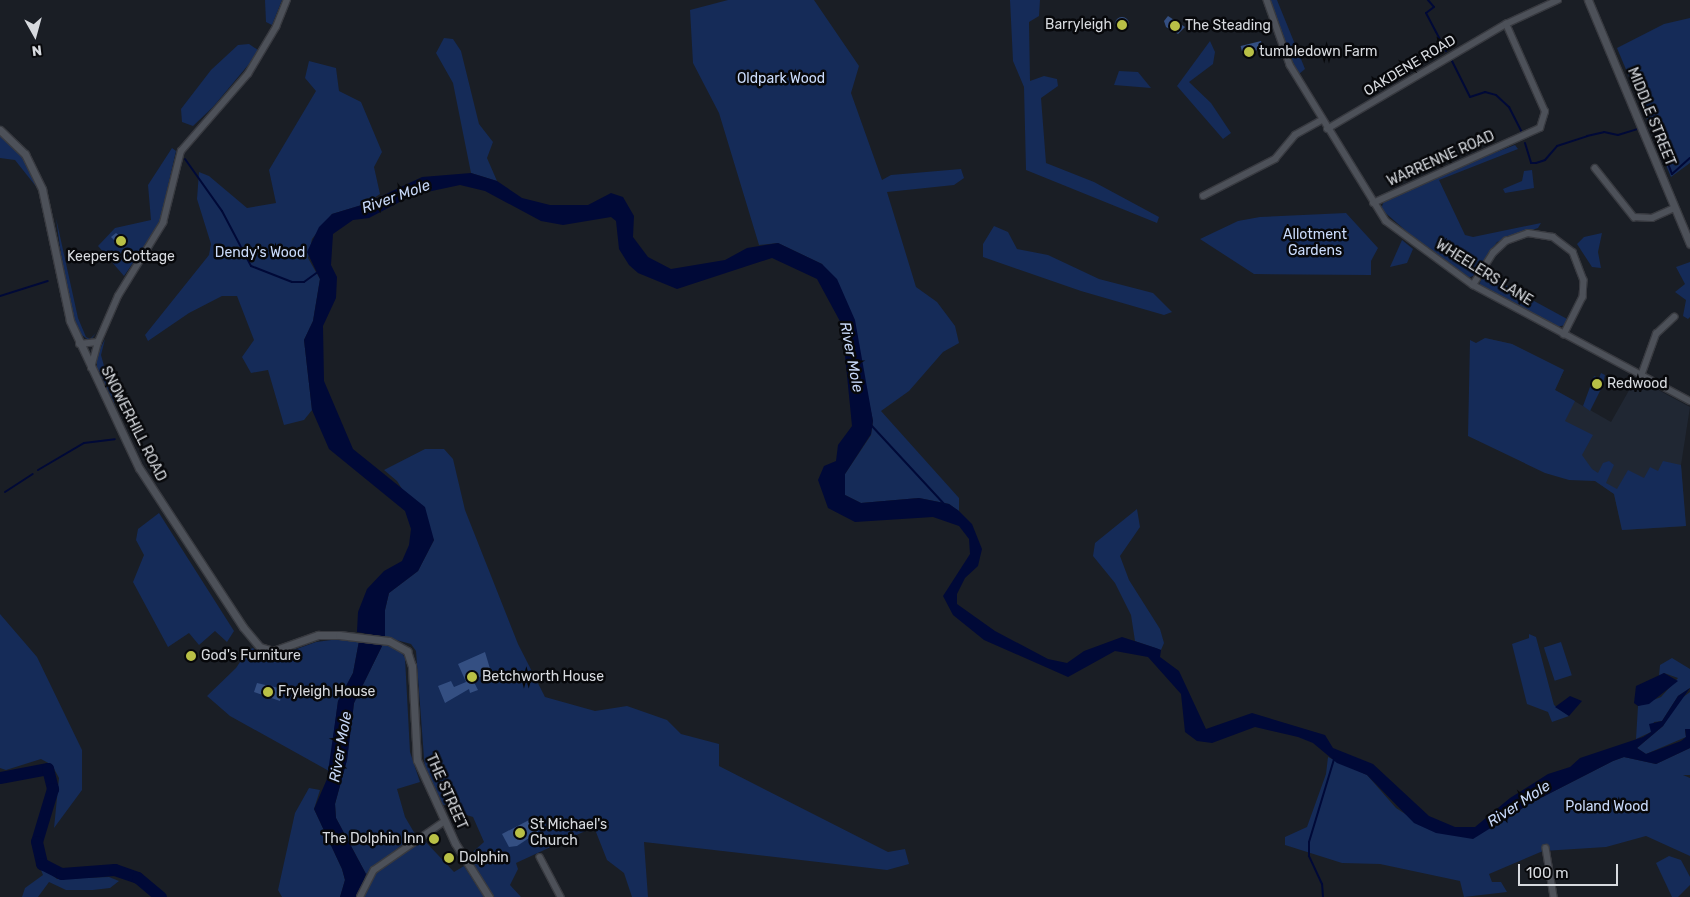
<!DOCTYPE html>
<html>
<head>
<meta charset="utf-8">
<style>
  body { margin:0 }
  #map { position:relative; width:1690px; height:897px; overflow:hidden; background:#1a1e25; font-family:Rubik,sans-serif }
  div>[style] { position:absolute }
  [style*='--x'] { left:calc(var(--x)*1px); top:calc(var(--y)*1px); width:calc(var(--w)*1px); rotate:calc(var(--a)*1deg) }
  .built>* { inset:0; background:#202733 }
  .green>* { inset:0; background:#152b58; transform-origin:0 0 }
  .water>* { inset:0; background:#000937 }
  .stream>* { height:2px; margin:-1px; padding:0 1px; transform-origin:1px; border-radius:1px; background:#000937 }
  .river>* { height:12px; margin:-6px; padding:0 6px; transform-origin:6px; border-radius:6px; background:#000937 }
  .building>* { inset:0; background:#344f82; transform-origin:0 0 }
  .round { border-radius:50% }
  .roads { filter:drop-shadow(1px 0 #383a40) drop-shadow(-1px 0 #383a40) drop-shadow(0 1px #383a40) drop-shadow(0 -1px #383a40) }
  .minor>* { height:5.5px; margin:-2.75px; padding:0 2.75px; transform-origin:2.75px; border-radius:2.75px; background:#4d5159 }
  .tertiary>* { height:7px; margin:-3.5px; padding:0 3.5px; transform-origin:3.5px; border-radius:3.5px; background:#4d5159 }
  .dots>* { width:14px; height:14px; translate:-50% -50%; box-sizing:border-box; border:2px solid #07080b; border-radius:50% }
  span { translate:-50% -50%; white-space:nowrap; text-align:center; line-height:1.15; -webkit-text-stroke:5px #07080b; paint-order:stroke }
  .poi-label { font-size:14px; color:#d7dadf }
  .right { translate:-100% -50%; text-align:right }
  .left { translate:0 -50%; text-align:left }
  .street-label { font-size:14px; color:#d7dadf }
  .park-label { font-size:14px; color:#cadbfb }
  .water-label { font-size:15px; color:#c7d8f8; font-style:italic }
  .north { position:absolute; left:10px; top:10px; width:50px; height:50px; -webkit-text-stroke:4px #07080b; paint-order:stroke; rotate:173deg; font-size:14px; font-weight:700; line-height:20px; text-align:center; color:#d7dadf }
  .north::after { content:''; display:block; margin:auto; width:18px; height:22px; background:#d7dadf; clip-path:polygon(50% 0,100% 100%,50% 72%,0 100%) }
  .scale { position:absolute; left:1518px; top:864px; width:100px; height:22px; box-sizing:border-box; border:2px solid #d7dadf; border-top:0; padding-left:6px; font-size:15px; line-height:18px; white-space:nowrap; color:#d7dadf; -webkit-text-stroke:4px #07080b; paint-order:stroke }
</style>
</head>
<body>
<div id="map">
  <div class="built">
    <i style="clip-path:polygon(1485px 338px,1512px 344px,1564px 370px,1555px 390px,1611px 422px,1636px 378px,1690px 407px,1681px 465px,1686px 526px,1622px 530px,1614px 494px,1584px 473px)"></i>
  </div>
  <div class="green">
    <i style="clip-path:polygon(265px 0,282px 0,272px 25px,266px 22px)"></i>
    <i style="clip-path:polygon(728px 0,814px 0,859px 66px,851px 93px,882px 180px,891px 175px,961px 169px,964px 178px,954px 185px,887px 192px,916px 287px,937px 302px,955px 326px,959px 343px,943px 352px,909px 391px,881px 411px,959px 498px,959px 511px,949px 504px,919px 498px,861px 503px,845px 495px,845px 474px,871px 435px,873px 421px,849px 308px,822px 264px,778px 243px,759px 245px,719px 113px,693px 63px,690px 10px)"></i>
    <i style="clip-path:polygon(1010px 0,1040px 0,1039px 16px,1029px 22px,1030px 81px,1044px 76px,1057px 79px,1058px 86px,1041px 98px,1046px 163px,1094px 182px,1159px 217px,1157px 223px,1026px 170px,1024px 87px,1013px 61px)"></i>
    <i style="clip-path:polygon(1270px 0,1277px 0,1305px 69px,1299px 74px,1284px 45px)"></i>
    <i style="clip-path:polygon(1690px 18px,1690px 163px,1671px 177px,1617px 48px,1664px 24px)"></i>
    <i style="clip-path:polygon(444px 38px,453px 39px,461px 51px,479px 124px,493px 142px,487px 158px,497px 181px,471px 173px,453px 83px,436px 53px)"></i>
    <i style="clip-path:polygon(1210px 41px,1215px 52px,1213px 64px,1189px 82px,1211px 103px,1231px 133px,1223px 139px,1177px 86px)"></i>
    <i style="clip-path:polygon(249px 44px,258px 50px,254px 58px,213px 107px,193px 126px,182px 122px,181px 109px,211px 70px,238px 45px)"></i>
    <i style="clip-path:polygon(309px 61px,336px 68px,339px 91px,361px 102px,382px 152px,374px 167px,380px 194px,365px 204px,332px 214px,312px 239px,308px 258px,320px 279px,313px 321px,304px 340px,312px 410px,304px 420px,284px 425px,268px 370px,251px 373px,242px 357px,254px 340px,237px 296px,222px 296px,189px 313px,148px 341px,145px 335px,209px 255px,211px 244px,197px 199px,199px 172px,209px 176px,247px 208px,276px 203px,269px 170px,316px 91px,305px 78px)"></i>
    <i style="clip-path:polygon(1119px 71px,1138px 72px,1151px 88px,1114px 85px)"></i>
    <i style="clip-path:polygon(0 134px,23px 156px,38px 189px,15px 160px,0 158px)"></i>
    <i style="clip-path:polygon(1515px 145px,1518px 149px,1439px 180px,1465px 235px,1473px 237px,1541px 223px,1538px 228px,1497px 242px,1475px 275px,1468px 278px,1445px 265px,1381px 209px,1384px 201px,1436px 175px)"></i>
    <i style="clip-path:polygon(172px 148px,176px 151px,159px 225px,124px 276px,98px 246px,115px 228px,151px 220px,148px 185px)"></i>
    <i style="clip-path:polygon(1532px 170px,1534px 188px,1505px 193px,1503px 189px,1522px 181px,1524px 171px)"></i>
    <i style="clip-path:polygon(1346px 213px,1378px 248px,1371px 261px,1371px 275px,1254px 274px,1200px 239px,1238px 221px,1260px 217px)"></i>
    <i style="clip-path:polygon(56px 218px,78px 318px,86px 337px,90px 339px,96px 333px,90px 341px,79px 333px,68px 305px)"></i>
    <i style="clip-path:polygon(994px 226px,1008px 232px,1017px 249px,1048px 255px,1099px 279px,1153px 293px,1172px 312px,1164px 315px,1081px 291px,983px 257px,983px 244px)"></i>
    <i style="clip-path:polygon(1602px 233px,1598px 252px,1601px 268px,1592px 267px,1577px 244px,1584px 237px)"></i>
    <i style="clip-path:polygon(1402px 240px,1413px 249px,1407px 263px,1390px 267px)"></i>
    <i style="clip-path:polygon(1690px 262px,1690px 317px,1688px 319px,1683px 316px,1686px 300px,1675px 292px,1685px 284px,1676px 267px)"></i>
    <i style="clip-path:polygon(1483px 273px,1569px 320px,1566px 325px,1556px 327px,1479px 286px)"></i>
    <i style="clip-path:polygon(1485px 338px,1512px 344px,1564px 370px,1555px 390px,1575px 401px,1565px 421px,1593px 435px,1582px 455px,1592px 469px,1598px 473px,1603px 463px,1609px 461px,1614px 465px,1606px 483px,1617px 489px,1628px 470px,1644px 478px,1650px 467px,1658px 471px,1663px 461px,1681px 465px,1686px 526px,1622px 530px,1614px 494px,1595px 481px,1569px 480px,1545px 473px,1468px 436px,1470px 340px,1476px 343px)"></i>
    <i style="clip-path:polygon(105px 339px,101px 355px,120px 424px,97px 374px,97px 355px)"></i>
    <i style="clip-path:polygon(1601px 373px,1605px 375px,1602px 387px,1590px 411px,1583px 406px,1594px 376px,1599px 378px)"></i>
    <i style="clip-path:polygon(425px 449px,444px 449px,453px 459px,465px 510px,518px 644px,545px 697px,595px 711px,627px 706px,667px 720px,681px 734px,719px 744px,719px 766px,888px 852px,905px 849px,909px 864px,887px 870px,644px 842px,648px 897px,632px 897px,624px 873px,607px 860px,594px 827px,516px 863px,518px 869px,510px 885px,521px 897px,493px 897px,467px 857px,484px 842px,473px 817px,463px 814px,450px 818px,453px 803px,443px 805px,425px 771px,416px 651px,411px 644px,385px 637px,385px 610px,389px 593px,418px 571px,434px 540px,397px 481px,384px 470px)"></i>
    <i style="clip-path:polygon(1137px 509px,1140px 527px,1120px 556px,1129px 580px,1160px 629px,1164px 643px,1161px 650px,1135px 641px,1131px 615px,1115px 583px,1093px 556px,1095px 543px)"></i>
    <i style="clip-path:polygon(159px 513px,234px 631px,227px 642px,215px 631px,199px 645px,189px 633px,168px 647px,133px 582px,144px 555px,136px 540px,138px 529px)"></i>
    <i style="clip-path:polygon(0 614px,37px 657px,82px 750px,82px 790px,54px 828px,59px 778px,52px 765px,41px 759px,6px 770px,0 768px)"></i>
    <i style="clip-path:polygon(1529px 634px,1536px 637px,1554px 705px,1569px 716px,1552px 722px,1548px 712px,1527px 704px,1512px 644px,1529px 638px)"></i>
    <i style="clip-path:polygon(339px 639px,359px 641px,353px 673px,338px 701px,329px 771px,230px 716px,207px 696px,236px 668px,248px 650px,253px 648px,271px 663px,272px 658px,316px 642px)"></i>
    <i style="left:1561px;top:642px;width:35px;height:18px;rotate:72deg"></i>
    <i style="clip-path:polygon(383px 644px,400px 650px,405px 658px,410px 752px,420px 782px,397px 789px,405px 817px,415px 834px,366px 874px,336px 818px,335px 804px,347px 760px,354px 703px)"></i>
    <i style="clip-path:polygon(1672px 658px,1690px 669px,1690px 688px,1678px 696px,1662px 721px,1654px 722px,1651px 732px,1636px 739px,1638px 706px,1661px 697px,1678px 678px,1664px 673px,1659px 676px,1660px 665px)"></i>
    <i style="clip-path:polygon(1690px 692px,1690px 729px,1685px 730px,1686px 737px,1646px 754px,1637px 748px,1663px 726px,1678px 701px)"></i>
    <i style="clip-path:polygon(1690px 748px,1690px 775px,1683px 775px,1690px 778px,1690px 856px,1646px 836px,1606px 847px,1543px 851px,1489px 874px,1492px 882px,1501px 882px,1507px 892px,1464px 897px,1460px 881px,1380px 864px,1342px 863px,1285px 845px,1285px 837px,1307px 827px,1326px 774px,1328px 757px,1367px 775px,1396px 808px,1430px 830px,1496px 826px,1529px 804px,1613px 761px,1624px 757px,1656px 764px)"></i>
    <i style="clip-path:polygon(309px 788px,320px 790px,314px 809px,342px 869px,345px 880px,340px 897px,282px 897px,278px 890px,295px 813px)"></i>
    <i style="clip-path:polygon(422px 838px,454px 872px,464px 866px,484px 897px,363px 897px,373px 874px)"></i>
    <i style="clip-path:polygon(1669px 856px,1681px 860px,1690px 877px,1690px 885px,1678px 897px,1672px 897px,1656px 863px)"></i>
    <i style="clip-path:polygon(39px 865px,57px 879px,109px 877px,119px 881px,110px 888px,93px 890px,66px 890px,49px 882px,38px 897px,22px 897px,25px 888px,43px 875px)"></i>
  </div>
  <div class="water">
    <i style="clip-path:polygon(471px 173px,497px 181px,522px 198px,550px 205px,588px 205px,611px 193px,623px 197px,634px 216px,633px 237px,648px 257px,671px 269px,725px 260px,747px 248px,778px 243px,822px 264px,837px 279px,855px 320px,873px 421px,871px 434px,845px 474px,845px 495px,861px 503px,919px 498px,949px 504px,959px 511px,972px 524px,982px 549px,978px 566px,965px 578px,957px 594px,957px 604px,995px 631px,1048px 659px,1067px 663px,1084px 651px,1122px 637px,1156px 648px,1161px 650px,1160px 657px,1179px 671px,1206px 729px,1252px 713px,1325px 735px,1333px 748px,1373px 764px,1429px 816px,1455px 827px,1475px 827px,1510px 798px,1548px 774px,1570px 767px,1580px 758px,1643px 737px,1651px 732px,1649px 724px,1662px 721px,1678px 696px,1690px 688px,1663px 726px,1637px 748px,1646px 754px,1681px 741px,1686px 737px,1685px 729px,1690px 729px,1690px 748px,1656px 764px,1624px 757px,1613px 761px,1529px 804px,1473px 839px,1436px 833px,1414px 823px,1367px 775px,1337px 763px,1313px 743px,1298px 737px,1255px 727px,1212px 743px,1197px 741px,1185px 732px,1181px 694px,1148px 657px,1115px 651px,1068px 677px,984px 640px,953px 615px,943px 596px,970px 554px,969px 539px,959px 526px,933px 517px,855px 522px,828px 508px,818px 480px,824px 466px,836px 461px,838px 445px,852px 426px,842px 325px,817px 279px,772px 258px,677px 289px,638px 273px,629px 265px,619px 249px,616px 221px,611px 217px,563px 225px,541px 221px,485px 191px,460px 185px,413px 195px,369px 218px,353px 220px,333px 234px,331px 265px,337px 277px,336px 298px,323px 326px,324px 381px,353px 449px,425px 507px,434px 540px,418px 571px,389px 593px,385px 610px,385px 637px,357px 632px,358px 612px,367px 589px,384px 571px,402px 561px,409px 545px,411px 529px,405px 511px,329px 449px,312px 410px,304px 340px,313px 321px,320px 279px,307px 252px,319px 227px,332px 214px,365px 204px,422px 177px)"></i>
    <i style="clip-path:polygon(359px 641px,383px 644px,354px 703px,347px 760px,335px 804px,336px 818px,366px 874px,358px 897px,340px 897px,345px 880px,342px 869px,314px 809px,327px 779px,338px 701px,353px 673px)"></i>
    <i style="clip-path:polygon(1664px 673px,1678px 681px,1649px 704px,1638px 706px,1634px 703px,1636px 686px)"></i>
    <i style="clip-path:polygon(1570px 696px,1582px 701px,1569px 716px,1555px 707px)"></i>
  </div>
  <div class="stream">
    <i style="--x:1428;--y:0;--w:9;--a:49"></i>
    <i style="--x:1434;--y:7;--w:10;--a:143"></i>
    <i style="--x:1426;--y:13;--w:43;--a:62.2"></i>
    <i style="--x:1452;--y:61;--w:40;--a:63.4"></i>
    <i style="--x:1470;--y:97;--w:16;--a:-18"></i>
    <i style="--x:1485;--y:92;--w:11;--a:15"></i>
    <i style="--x:1496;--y:95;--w:18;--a:43"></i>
    <i style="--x:1509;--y:107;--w:27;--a:63"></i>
    <i style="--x:1651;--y:124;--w:31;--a:68"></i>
    <i style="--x:1525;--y:143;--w:21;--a:73"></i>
    <i style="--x:1531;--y:163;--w:5;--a:0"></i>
    <i style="--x:1536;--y:163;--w:9;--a:-18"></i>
    <i style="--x:1545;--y:160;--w:18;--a:-49"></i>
    <i style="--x:1557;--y:146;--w:32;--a:-18"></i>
    <i style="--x:1587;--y:136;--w:17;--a:-13"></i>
    <i style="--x:1604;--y:132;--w:14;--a:12"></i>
    <i style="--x:1618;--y:135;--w:21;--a:-17"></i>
    <i style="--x:185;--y:159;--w:64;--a:54.6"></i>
    <i style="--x:222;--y:211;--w:62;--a:62.2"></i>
    <i style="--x:251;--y:266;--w:44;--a:21.3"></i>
    <i style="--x:292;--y:282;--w:12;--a:0"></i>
    <i style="--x:304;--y:282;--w:17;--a:-36"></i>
    <i style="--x:1667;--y:161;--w:14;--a:69"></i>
    <i style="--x:1672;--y:174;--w:24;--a:-42"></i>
    <i style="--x:0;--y:296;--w:50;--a:-17.4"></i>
    <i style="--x:871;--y:425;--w:110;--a:47.2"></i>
    <i style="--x:38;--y:470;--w:53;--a:-30.4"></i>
    <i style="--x:84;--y:443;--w:31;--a:-7"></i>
    <i style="--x:5;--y:492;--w:33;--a:-33"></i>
    <i style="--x:1323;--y:897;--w:13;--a:-94"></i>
    <i style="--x:1322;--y:884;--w:31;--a:-115"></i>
    <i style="--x:1309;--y:856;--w:14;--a:-90"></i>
    <i style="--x:1309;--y:842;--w:87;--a:-73.2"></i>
  </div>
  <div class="river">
    <i style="--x:0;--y:778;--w:49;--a:-10.6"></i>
    <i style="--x:48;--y:769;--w:21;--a:76"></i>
    <i style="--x:53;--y:789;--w:55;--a:106.8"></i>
    <i style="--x:37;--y:842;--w:23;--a:77"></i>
    <i style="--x:42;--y:864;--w:22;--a:27"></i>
    <i style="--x:62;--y:874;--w:53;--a:-4.3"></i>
    <i style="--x:115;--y:870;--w:24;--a:19"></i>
    <i style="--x:138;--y:878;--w:30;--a:40"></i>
  </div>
  <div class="building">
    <i style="clip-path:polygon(1168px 16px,1185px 27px,1178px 34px,1166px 27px,1164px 21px)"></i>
    <i class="round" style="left:1115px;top:17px;width:14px;height:14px"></i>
    <i style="left:1261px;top:41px;width:8px;height:21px;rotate:76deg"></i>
    <i style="clip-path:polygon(116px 233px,128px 243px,122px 248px,111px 237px)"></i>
    <i style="clip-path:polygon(485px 652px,491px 672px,473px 680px,478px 690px,470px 693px,469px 689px,445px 703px,438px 686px,451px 681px,454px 687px,466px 682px,458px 664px)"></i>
    <i style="clip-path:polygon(257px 683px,283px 689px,280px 701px,254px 692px)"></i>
    <i style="clip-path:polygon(531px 819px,536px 821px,538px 832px,517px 846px,509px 847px,502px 834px)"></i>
  </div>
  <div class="roads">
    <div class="minor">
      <i style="--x:1267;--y:0;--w:69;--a:70.5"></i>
      <i style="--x:1290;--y:65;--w:183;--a:58.4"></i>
      <i style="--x:1386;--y:221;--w:108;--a:36.3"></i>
      <i style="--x:1473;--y:285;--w:246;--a:28.1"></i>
      <i style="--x:1327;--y:129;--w:208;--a:-30.4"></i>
      <i style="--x:1506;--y:24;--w:57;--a:-24.8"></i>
      <i style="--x:1595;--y:168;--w:63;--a:51.5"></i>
      <i style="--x:1634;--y:217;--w:18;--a:3"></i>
      <i style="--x:1652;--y:218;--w:24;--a:-24"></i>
      <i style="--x:1203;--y:196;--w:81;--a:-27.2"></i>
      <i style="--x:1275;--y:159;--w:31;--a:-50"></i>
      <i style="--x:1295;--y:135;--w:31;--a:-29"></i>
      <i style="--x:1373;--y:203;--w:183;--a:-24.2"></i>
      <i style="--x:1540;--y:128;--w:17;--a:-73"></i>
      <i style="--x:1545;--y:112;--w:96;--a:-113.9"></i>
      <i style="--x:1473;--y:285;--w:38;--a:-58"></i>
      <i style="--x:1493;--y:253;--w:18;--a:-43"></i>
      <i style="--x:1506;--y:241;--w:23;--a:-20"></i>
      <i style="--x:1528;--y:233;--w:25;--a:9"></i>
      <i style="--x:1553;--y:237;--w:25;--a:37"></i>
      <i style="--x:1573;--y:252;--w:30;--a:69"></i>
      <i style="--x:1584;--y:280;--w:17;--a:93"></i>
      <i style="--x:1583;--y:297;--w:42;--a:116.6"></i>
      <i style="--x:79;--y:344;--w:19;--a:-6"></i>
      <i style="--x:91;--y:368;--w:27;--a:-75"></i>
      <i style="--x:98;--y:342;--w:50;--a:-66.5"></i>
      <i style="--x:118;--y:296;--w:86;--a:-58.3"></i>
      <i style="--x:163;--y:223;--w:74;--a:-76"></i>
      <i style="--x:181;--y:151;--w:102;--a:-49"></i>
      <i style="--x:248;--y:74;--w:55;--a:-59.2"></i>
      <i style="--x:276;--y:27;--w:29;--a:-68"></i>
      <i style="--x:1641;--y:376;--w:45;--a:-70.3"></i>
      <i style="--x:1656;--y:334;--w:25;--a:-43"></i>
      <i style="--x:1546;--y:848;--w:50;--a:80.7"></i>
      <i style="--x:540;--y:857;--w:45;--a:62.3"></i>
      <i style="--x:360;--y:897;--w:30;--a:-63"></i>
      <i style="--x:374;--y:870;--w:86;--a:-34.6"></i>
    </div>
    <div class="tertiary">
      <i style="--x:1588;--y:0;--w:264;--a:67.3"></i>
      <i style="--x:0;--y:130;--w:35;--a:44"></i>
      <i style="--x:25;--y:154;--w:39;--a:64"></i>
      <i style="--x:42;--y:189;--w:135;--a:78"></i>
      <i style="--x:70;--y:321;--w:162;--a:64.9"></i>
      <i style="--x:139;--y:468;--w:190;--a:56.8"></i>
      <i style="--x:243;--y:627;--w:26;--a:50"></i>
      <i style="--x:260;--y:647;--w:14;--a:17"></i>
      <i style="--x:273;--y:651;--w:48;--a:-19.6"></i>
      <i style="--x:318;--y:635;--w:21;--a:0"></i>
      <i style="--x:339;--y:635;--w:50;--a:6.8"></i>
      <i style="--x:389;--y:641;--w:21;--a:29"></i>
      <i style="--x:407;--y:651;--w:16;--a:72"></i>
      <i style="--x:412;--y:666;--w:94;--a:87"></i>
      <i style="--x:417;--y:760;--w:91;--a:65.4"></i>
      <i style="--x:455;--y:843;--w:64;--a:57.8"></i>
    </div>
  </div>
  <div class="dots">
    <i style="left:1122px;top:25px;background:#b9c046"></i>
    <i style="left:1175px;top:26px;background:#b9c046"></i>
    <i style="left:1249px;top:52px;background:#b9c046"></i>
    <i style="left:121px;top:241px;background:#b9c046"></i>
    <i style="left:1597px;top:384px;background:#b9c046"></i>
    <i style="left:191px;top:656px;background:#b9c046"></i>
    <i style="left:472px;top:677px;background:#b9c046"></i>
    <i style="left:268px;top:692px;background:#b9c046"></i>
    <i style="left:520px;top:833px;background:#b9c046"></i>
    <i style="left:434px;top:839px;background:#b9c046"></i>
    <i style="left:449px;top:858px;background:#b9c046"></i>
  </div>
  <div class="poi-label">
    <span class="right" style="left:1112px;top:25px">Barryleigh</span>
    <span class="left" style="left:1185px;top:26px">The Steading</span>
    <span class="left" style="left:1259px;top:52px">tumbledown Farm</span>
    <span style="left:121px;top:257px">Keepers Cottage</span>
    <span class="left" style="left:1607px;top:384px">Redwood</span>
    <span class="left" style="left:201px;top:656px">God's Furniture</span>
    <span class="left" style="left:482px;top:677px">Betchworth House</span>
    <span class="left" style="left:278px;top:692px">Fryleigh House</span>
    <span class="left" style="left:530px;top:833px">St Michael's<br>Church</span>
    <span class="right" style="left:424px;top:839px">The Dolphin Inn</span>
    <span class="left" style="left:459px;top:858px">Dolphin</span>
  </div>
  <div class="street-label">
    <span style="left:1410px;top:66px;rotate:-31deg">OAKDENE ROAD</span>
    <span style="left:1651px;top:117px;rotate:68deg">MIDDLE STREET</span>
    <span style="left:1441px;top:159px;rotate:-24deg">WARRENNE ROAD</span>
    <span style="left:1484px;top:273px;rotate:32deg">WHEELERS LANE</span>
    <span style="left:133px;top:424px;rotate:63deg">SNOWERHILL ROAD</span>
    <span style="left:446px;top:792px;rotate:66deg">THE STREET</span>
  </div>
  <div class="park-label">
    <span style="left:781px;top:79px">Oldpark Wood</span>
    <span style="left:1315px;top:243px">Allotment<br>Gardens</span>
    <span style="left:260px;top:253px">Dendy's Wood</span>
    <span style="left:1607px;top:807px">Poland Wood</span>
  </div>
  <div class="water-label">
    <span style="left:396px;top:197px;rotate:-20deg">River Mole</span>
    <span style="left:851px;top:357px;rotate:79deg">River Mole</span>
    <span style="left:341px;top:747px;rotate:-80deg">River Mole</span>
    <span style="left:1519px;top:804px;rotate:-33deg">River Mole</span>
  </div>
  <div class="north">N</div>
  <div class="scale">100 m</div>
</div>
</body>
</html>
